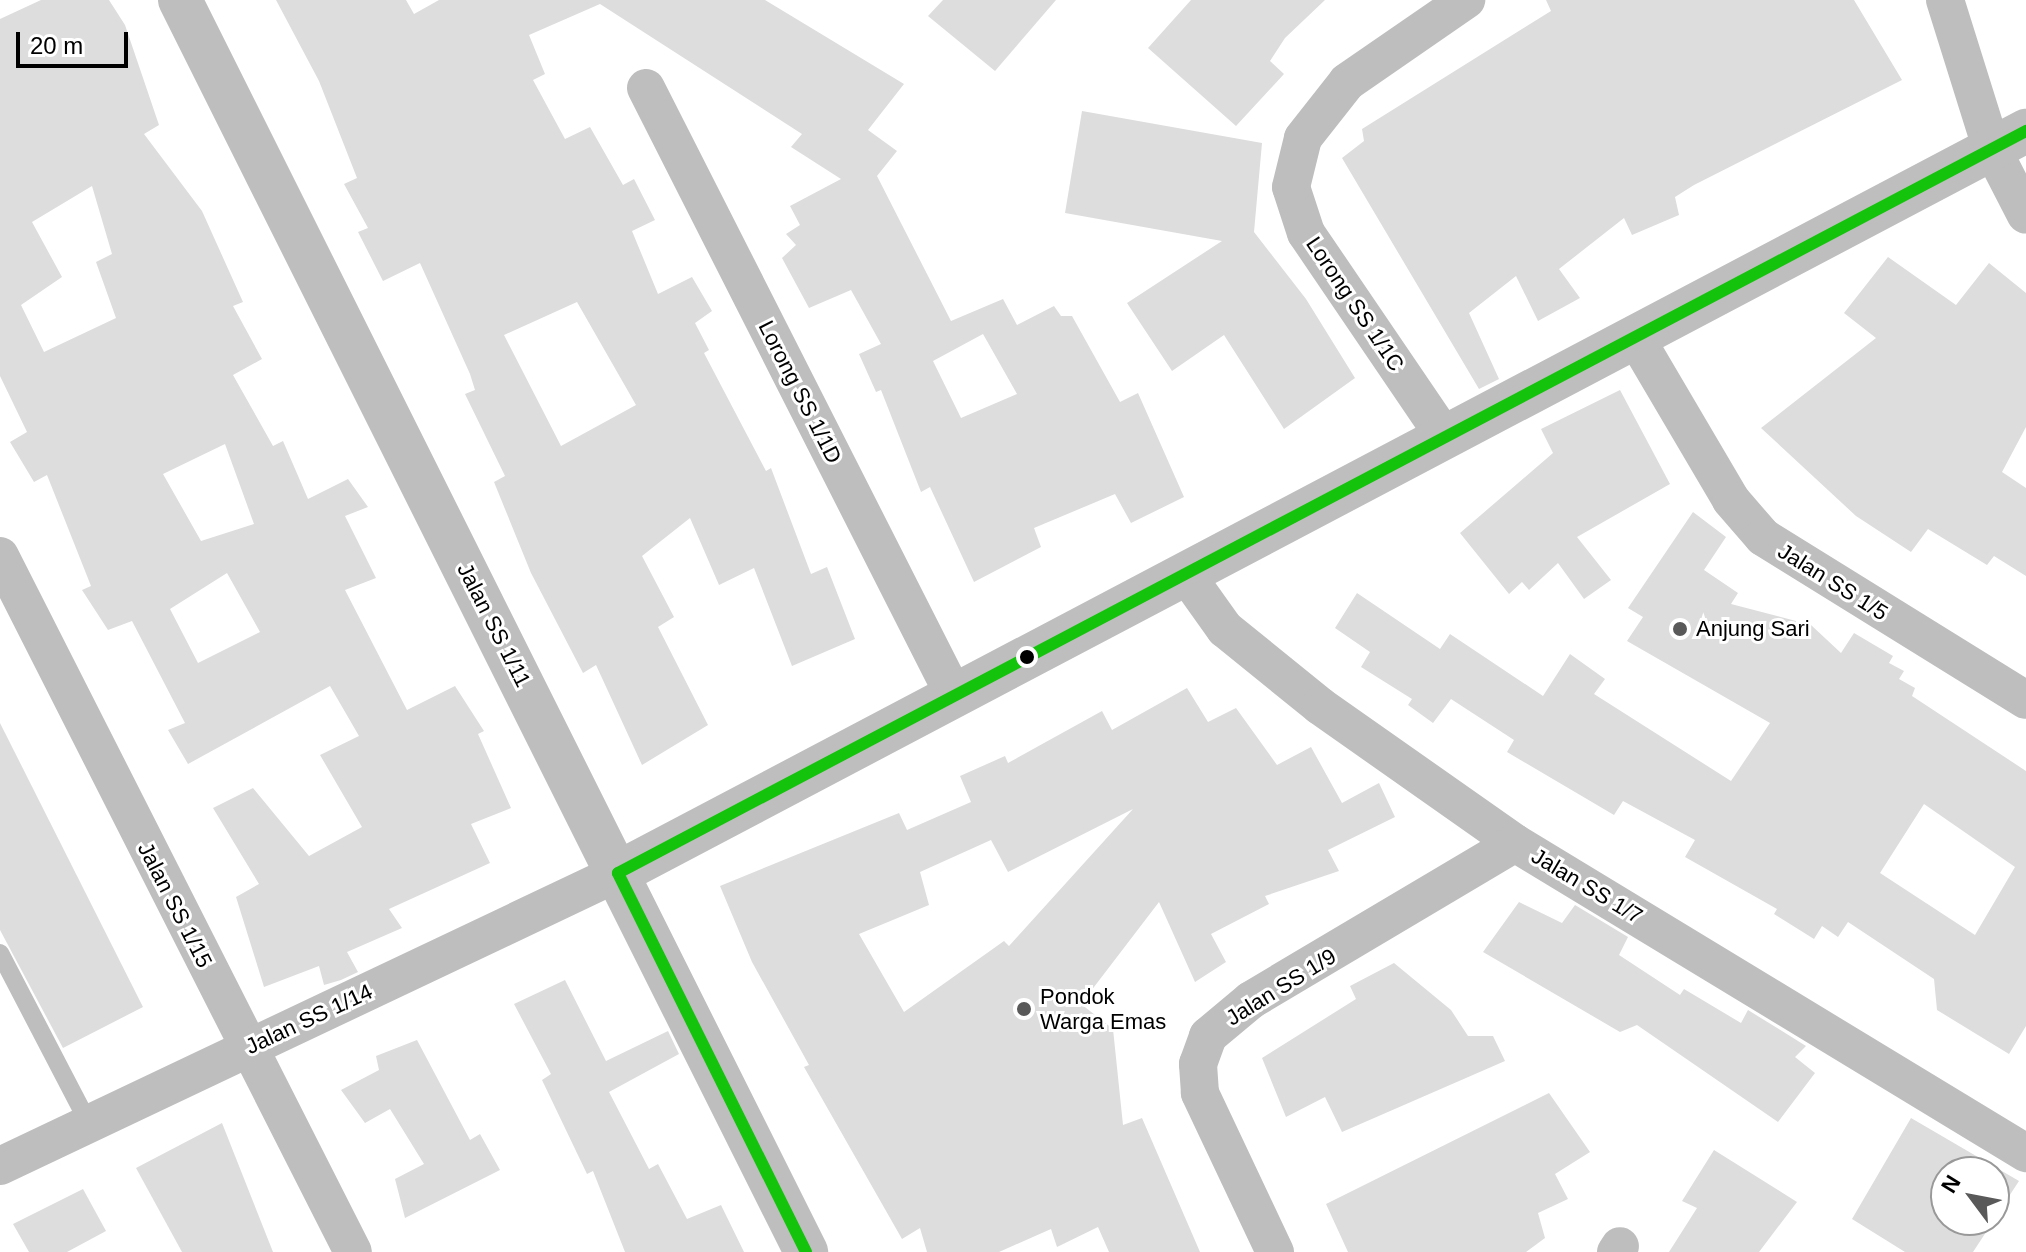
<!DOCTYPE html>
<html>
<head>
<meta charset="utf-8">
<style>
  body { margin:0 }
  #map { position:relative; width:2026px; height:1252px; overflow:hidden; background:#fff; font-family:Helvetica,sans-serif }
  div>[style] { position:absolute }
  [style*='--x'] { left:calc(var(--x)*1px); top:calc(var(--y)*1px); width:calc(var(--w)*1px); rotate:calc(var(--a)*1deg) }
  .building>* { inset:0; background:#ddd }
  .service>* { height:18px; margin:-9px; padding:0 9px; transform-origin:9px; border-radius:9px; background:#bebebe }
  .minor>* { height:38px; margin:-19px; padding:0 19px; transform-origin:19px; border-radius:19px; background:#bebebe }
  .tertiary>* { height:44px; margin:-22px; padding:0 22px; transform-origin:22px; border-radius:22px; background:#bebebe }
  .bus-1>* { height:12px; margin:-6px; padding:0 6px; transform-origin:6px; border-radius:6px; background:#14c30b }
  .dots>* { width:22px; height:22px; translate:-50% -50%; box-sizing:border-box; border:4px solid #fff; border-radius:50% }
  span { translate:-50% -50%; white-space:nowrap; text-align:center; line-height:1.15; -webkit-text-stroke:6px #fff; paint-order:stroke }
  .street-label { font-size:22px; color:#000 }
  .poi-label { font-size:22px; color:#000 }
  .left { translate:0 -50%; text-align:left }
  .north { position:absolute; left:1930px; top:1156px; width:80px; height:80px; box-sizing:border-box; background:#fff; border:2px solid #999; border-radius:50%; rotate:302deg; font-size:22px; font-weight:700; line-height:32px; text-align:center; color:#000 }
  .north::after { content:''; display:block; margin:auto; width:28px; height:36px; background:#595959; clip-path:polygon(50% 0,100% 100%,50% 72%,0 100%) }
  .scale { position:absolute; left:16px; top:32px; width:112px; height:36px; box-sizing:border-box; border:4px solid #000; border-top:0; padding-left:10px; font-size:24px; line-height:28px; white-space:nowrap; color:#000; -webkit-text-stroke:6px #fff; paint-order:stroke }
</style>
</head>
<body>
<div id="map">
  <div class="building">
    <i style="clip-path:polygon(evenodd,41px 0,109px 0,125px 25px,159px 125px,144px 134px,202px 211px,243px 302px,233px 306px,262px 359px,233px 375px,273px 446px,283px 441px,308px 499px,348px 479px,368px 507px,345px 516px,376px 578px,345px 590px,407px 710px,455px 686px,484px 731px,478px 734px,511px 808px,471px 824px,490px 863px,389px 909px,402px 928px,347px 952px,358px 972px,341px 980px,324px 985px,319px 966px,264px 987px,236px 897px,259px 884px,213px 808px,253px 788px,309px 856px,362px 827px,320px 755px,359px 736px,330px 686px,188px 764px,168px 730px,185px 723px,132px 621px,108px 630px,82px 590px,91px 586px,47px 475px,34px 482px,10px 442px,27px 432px,0 376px,0 19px,41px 0,92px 186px,112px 254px,96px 262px,116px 318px,44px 352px,21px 305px,62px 277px,32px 222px,92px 186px,41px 0,225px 444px,254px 524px,201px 541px,163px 474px,225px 444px,41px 0,227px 573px,260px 632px,198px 663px,170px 609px,227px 573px)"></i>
    <i style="clip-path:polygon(evenodd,276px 0,406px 0,414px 14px,439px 0,765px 0,904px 84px,868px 130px,897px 151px,877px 176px,951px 321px,1003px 299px,1017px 325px,1054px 306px,1061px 316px,1072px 316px,1120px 402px,1138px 393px,1184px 497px,1131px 523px,1115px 494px,1034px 528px,1041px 547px,974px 582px,930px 487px,921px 492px,881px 390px,876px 392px,859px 354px,881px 344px,851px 290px,809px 308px,782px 258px,796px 245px,786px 234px,800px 225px,790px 206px,841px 179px,791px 147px,802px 134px,600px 4px,529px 35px,545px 74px,533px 80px,565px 139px,590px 127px,623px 185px,634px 179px,655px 220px,632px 231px,658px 294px,692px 277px,712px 311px,695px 323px,709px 350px,704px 353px,766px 471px,771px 468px,811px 574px,827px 567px,855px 639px,792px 666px,754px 568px,719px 585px,690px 518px,642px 556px,674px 617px,658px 627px,708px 725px,642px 765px,596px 665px,583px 673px,531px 573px,494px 482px,505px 476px,465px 394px,475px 390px,470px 374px,420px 263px,383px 281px,358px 232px,368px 228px,344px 184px,357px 178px,319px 81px,276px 0,577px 302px,636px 405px,561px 446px,504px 335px,577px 302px,276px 0,983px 334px,1017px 394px,961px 418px,933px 361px,983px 334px)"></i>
    <i style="clip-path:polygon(943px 0,1056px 0,995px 71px,928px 16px)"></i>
    <i style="clip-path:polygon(1191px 0,1325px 0,1285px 38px,1270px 61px,1284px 74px,1236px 126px,1148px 48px)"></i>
    <i style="clip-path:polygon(1546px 0,1854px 0,1902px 80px,1694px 185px,1675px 197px,1679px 215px,1632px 235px,1624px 218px,1559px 269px,1580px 298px,1538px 321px,1516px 276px,1469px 313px,1499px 379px,1479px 389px,1342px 158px,1364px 141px,1362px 129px,1551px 11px)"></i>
    <i style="clip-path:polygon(1082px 111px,1262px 143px,1254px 232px,1306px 299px,1355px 378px,1284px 429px,1224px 335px,1172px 371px,1127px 303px,1222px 241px,1065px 213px)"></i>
    <i style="clip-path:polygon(1888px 257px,1956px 305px,1989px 263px,2026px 293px,2026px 427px,2002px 472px,2026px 488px,2026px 576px,1994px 556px,1987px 565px,1928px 529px,1911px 552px,1856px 516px,1761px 428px,1876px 338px,1844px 313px)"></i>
    <i style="clip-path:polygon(1620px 390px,1670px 484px,1577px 537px,1611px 580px,1584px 599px,1558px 563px,1529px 590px,1522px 582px,1509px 594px,1460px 533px,1553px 453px,1541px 429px)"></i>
    <i style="clip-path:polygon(evenodd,1693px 512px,1726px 537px,1704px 570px,1738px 593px,1731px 604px,1811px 625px,1841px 653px,1854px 633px,1893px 656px,1889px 663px,1904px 671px,1899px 679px,1915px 688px,1912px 696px,2026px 771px,2026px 1026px,2009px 1054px,1937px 1010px,1934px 979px,1848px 922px,1838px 937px,1822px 926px,1814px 939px,1774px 914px,1777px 909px,1685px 857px,1695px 840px,1623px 801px,1614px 815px,1507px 752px,1514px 740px,1451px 699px,1433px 723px,1408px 705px,1412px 699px,1361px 667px,1370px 652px,1335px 628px,1357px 593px,1440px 649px,1450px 634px,1543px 696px,1570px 654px,1605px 679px,1594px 694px,1731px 781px,1770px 723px,1627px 641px,1643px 617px,1628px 608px,1693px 512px,1924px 804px,2015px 867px,1975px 935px,1880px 873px,1924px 804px)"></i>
    <i style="clip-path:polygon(evenodd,1187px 688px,1208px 722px,1236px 708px,1277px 765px,1311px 747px,1342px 803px,1379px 783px,1395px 817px,1328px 850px,1339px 871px,1265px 896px,1269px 904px,1211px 934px,1226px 962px,1195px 982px,1159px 902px,1081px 1004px,1113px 1029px,1123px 1125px,1142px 1118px,1200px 1252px,1109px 1252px,1098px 1227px,1057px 1247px,1051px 1229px,999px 1252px,927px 1252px,920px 1228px,902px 1239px,804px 1067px,809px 1065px,752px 962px,720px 886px,899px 813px,907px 830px,971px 802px,960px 776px,1005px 756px,1008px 763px,1102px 711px,1112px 730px,1187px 688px,1133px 809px,1009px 946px,1004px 941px,904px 1012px,859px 934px,929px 905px,920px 872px,991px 840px,1008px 872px,1133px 809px)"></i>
    <i style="clip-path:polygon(0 723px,143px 1007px,63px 1048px,0 930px)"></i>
    <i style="clip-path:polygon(1519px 902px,1562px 923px,1575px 905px,1628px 937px,1619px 955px,1680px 995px,1684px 989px,1741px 1023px,1748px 1010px,1806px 1046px,1795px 1057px,1815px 1073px,1778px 1122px,1637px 1025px,1620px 1032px,1483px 952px)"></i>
    <i style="clip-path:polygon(1394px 963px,1451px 1010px,1468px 1036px,1493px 1036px,1505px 1061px,1342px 1132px,1325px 1097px,1286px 1117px,1262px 1058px,1356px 999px,1350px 986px)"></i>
    <i style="clip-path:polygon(565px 980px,606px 1061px,668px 1031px,679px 1054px,609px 1092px,649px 1169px,658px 1164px,687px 1219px,721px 1205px,744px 1252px,625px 1252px,593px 1171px,587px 1174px,542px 1080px,551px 1074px,514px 1004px)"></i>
    <i style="clip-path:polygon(417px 1040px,470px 1140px,480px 1134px,500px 1170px,405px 1218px,395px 1179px,424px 1164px,390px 1109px,365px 1123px,341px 1090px,379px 1070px,376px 1056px)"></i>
    <i style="clip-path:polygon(1549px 1093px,1590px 1152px,1555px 1174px,1568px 1199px,1538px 1213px,1545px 1238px,1526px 1252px,1348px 1252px,1326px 1204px)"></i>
    <i style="clip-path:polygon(1911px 1118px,2019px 1181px,1994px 1219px,1994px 1172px,1946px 1172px,1946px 1220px,1994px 1220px,1973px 1252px,1905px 1252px,1852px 1219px)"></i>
    <i style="clip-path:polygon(222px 1123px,273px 1252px,182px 1252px,136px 1168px)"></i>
    <i style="clip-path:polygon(1714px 1150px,1797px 1202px,1759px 1252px,1669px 1252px,1697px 1208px,1682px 1201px)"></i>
    <i style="clip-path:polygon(83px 1189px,106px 1231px,67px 1252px,29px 1252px,13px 1224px)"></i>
  </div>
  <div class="service">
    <i style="--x:0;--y:953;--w:191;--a:62.5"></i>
  </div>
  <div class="minor">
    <i style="--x:1945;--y:0;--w:154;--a:72.6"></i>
    <i style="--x:1991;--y:147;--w:76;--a:62.8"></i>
    <i style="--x:646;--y:88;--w:681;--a:63.1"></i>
    <i style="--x:1634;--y:335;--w:191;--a:59.5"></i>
    <i style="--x:1731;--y:500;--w:49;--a:49.1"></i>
    <i style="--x:1763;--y:537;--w:309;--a:31.8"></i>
    <i style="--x:1444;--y:436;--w:245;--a:-124.2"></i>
    <i style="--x:1306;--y:233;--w:48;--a:-108.1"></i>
    <i style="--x:1291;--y:187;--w:50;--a:-76.2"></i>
    <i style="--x:1303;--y:138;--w:71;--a:-51.8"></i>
    <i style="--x:1347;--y:82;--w:145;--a:-34.6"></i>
    <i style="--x:0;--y:556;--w:780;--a:63.11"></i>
    <i style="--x:1185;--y:573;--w:69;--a:54.5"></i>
    <i style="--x:1225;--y:629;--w:122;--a:39"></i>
    <i style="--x:1320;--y:706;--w:238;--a:35.1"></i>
    <i style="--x:1515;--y:843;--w:598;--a:31.24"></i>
    <i style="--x:0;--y:1166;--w:684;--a:-25.37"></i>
    <i style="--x:1275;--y:1252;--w:176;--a:-115.3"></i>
    <i style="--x:1200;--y:1093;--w:29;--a:-94"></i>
    <i style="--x:1198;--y:1064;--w:30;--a:-70"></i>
    <i style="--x:1208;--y:1036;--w:56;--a:-39.9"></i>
    <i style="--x:1251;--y:1000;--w:307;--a:-30.7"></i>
    <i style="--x:1616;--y:1252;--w:7;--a:-56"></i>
  </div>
  <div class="tertiary">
    <i style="--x:180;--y:0;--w:1400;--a:63.43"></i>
    <i style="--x:618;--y:873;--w:1592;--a:-27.79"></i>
  </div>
  <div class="bus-1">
    <i style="--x:806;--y:1252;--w:423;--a:-116.4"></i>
    <i style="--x:618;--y:873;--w:1592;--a:-27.79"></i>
  </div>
  <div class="dots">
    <i style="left:1680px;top:629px;background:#595959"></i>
    <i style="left:1027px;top:657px;background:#000"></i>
    <i style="left:1024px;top:1009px;background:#595959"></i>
  </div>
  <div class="street-label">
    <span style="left:1355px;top:304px;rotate:56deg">Lorong SS 1/1C</span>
    <span style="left:800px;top:392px;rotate:63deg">Lorong SS 1/1D</span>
    <span style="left:1833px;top:582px;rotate:32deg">Jalan SS 1/5</span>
    <span style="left:494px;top:625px;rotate:63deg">Jalan SS 1/11</span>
    <span style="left:1587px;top:886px;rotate:31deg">Jalan SS 1/7</span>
    <span style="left:175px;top:905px;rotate:63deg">Jalan SS 1/15</span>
    <span style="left:1281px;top:987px;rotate:-32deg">Jalan SS 1/9</span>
    <span style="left:309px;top:1019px;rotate:-25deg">Jalan SS 1/14</span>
  </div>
  <div class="poi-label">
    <span class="left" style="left:1696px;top:629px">Anjung Sari</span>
    <span class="left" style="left:1040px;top:1009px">Pondok<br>Warga Emas</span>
  </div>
  <div class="north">N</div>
  <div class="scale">20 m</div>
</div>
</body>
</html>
